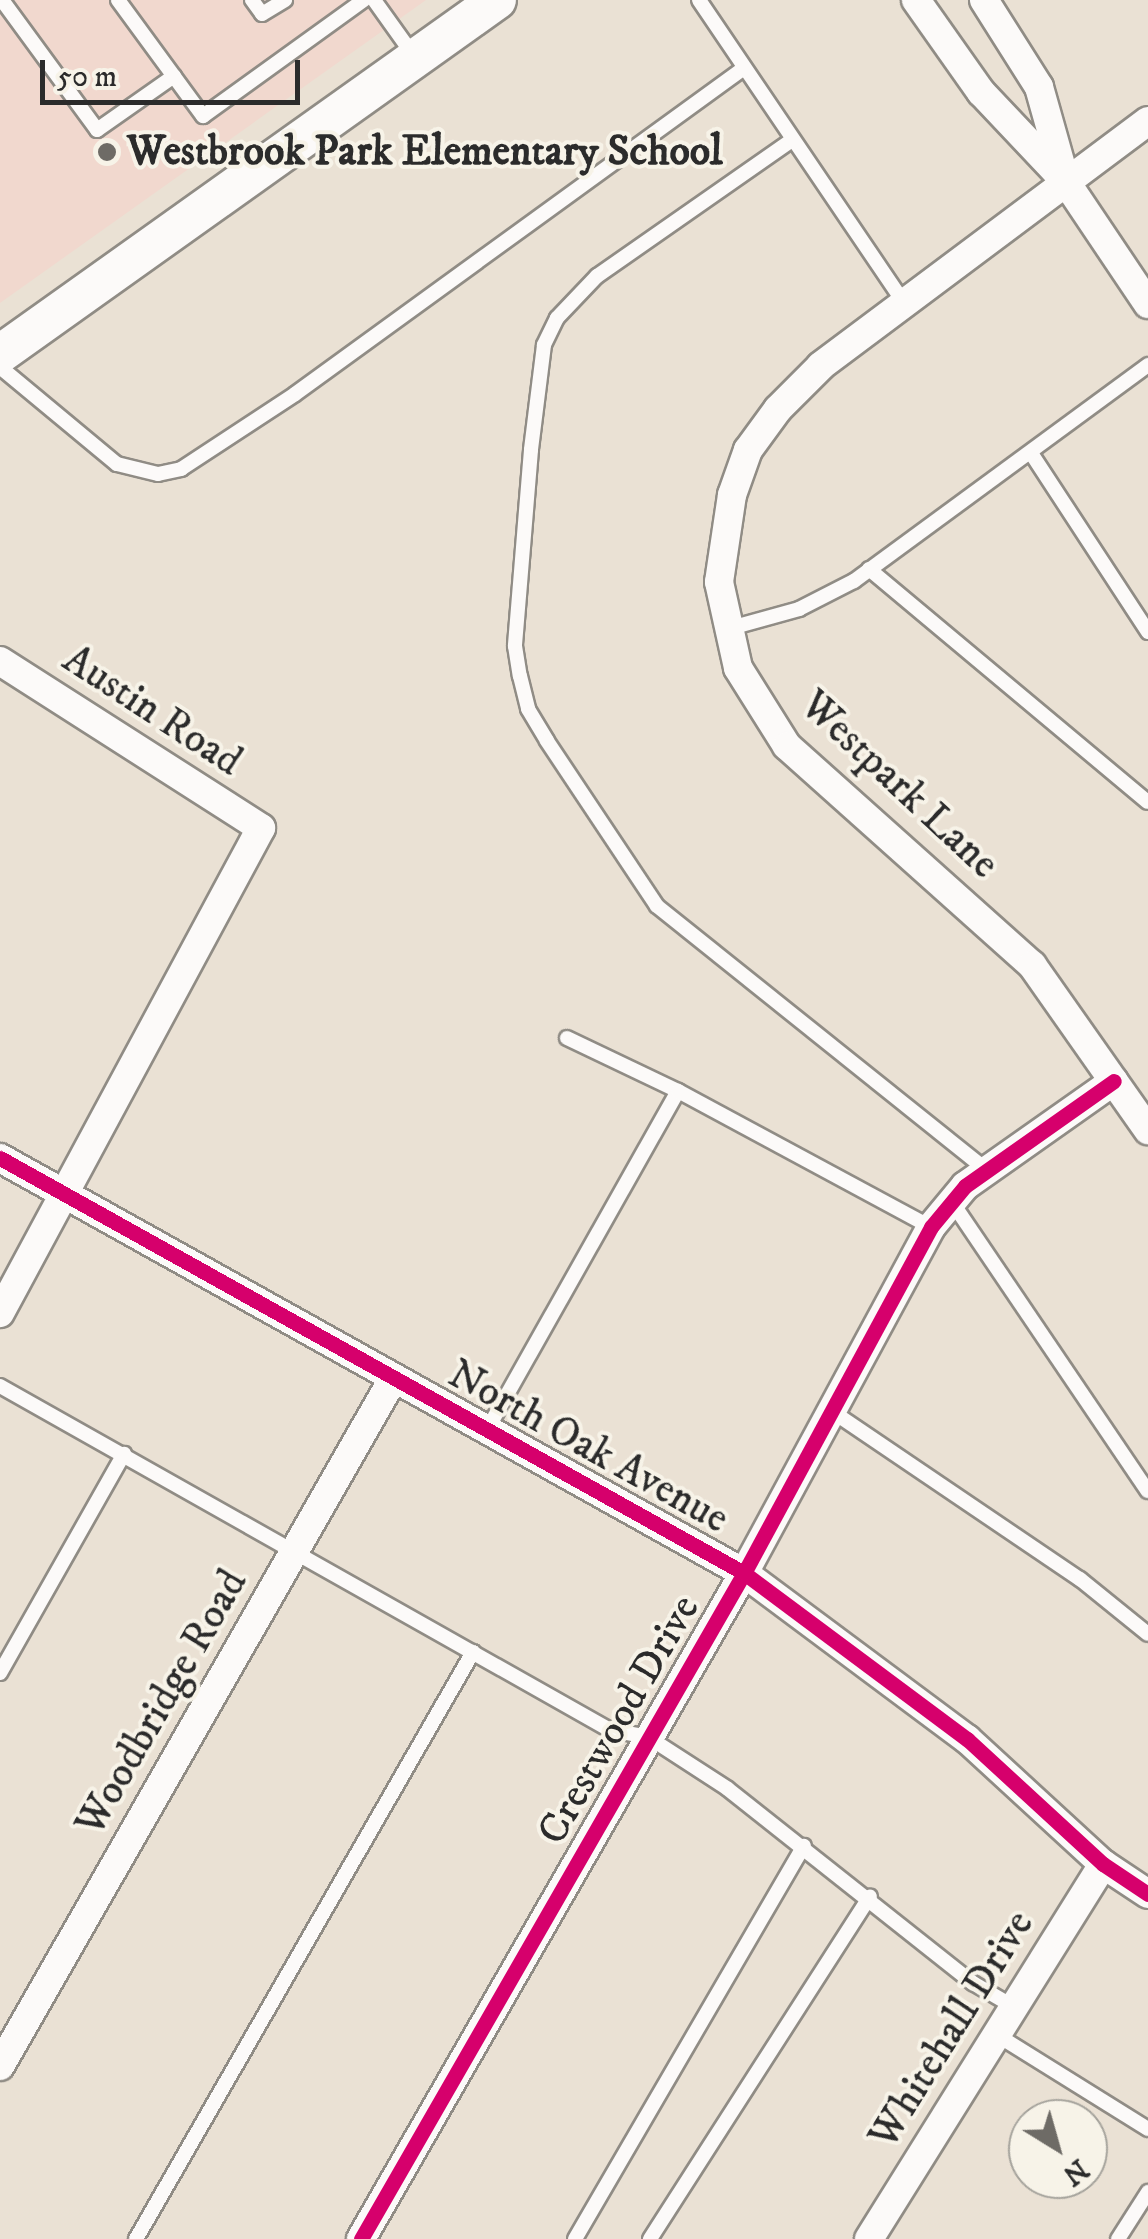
<!DOCTYPE html>
<html>
<head>
<meta charset="utf-8">
<style>
  body { margin:0 }
  #map { position:relative; width:1148px; height:2239px; overflow:hidden; background:#eae1d4; font-family:"IM FELL DW Pica",serif }
  div>[style] { position:absolute }
  [style*='--x'] { left:calc(var(--x)*1px); top:calc(var(--y)*1px); width:calc(var(--w)*1px); rotate:calc(var(--a)*1deg) }
  .built>* { inset:0; background:#f1d8ce }
  .roads { filter:drop-shadow(2px 0 #908c85) drop-shadow(-2px 0 #908c85) drop-shadow(0 2px #908c85) drop-shadow(0 -2px #908c85) }
  .service>* { height:14px; margin:-7px; padding:0 7px; transform-origin:7px; border-radius:7px; background:#fcfaf9 }
  .minor>* { height:28px; margin:-14px; padding:0 14px; transform-origin:14px; border-radius:14px; background:#fcfaf9 }
  .secondary>* { height:38px; margin:-19px; padding:0 19px; transform-origin:19px; border-radius:19px; background:#fcfaf9 }
  .cycleway>* { height:15px; margin:-7.5px; padding:0 7.5px; transform-origin:7.5px; border-radius:7.5px; background:#d6006c }
  .dots>* { width:28px; height:28px; translate:-50% -50%; box-sizing:border-box; border:5px solid #f7f3e8; border-radius:50% }
  span { translate:-50% -50%; white-space:nowrap; text-align:center; line-height:1.15; -webkit-text-stroke:8px #f7f3e8; paint-order:stroke }
  .poi-label { font-size:42px; color:#2b2b2b; font-weight:700 }
  .left { translate:0 -50%; text-align:left }
  .street-label { font-size:42px; color:#2b2b2b }
  .north { position:absolute; left:1008px; top:2099px; width:100px; height:100px; box-sizing:border-box; background:#f7f3e8; border:2px solid #a5a39c; border-radius:50%; rotate:143deg; font-size:28px; font-weight:700; line-height:40px; text-align:center; color:#2b2b2b }
  .north::after { content:''; display:block; margin:auto; width:35px; height:45px; background:#6e6b66; clip-path:polygon(50% 0,100% 100%,50% 72%,0 100%) }
  .scale { position:absolute; left:40px; top:60px; width:260px; height:45px; box-sizing:border-box; border:5px solid #2b2b2b; border-top:0; padding-left:12px; font-size:30px; line-height:35px; white-space:nowrap; color:#2b2b2b; -webkit-text-stroke:8px #f7f3e8; paint-order:stroke }
</style>
</head>
<body>
<div id="map">
  <div class="built">
    <i style="clip-path:polygon(0 0,426px 0,0 303px)"></i>
  </div>
  <div class="roads">
    <div class="service">
      <i style="--x:2;--y:0;--w:161;--a:53.8"></i>
      <i style="--x:97;--y:130;--w:94;--a:-35"></i>
      <i style="--x:118;--y:0;--w:144;--a:53.8"></i>
      <i style="--x:203;--y:116;--w:198;--a:-35.8"></i>
      <i style="--x:252;--y:0;--w:17;--a:54"></i>
      <i style="--x:262;--y:14;--w:27;--a:-31"></i>
      <i style="--x:374;--y:0;--w:69;--a:54.5"></i>
      <i style="--x:699;--y:0;--w:367;--a:55.9"></i>
      <i style="--x:792;--y:140;--w:238;--a:145.1"></i>
      <i style="--x:597;--y:276;--w:58;--a:133.6"></i>
      <i style="--x:557;--y:318;--w:30;--a:116"></i>
      <i style="--x:544;--y:345;--w:106;--a:97.1"></i>
      <i style="--x:531;--y:450;--w:197;--a:94.7"></i>
      <i style="--x:515;--y:646;--w:30;--a:81"></i>
      <i style="--x:520;--y:676;--w:34;--a:76"></i>
      <i style="--x:528;--y:709;--w:37;--a:59"></i>
      <i style="--x:547;--y:741;--w:198;--a:56.3"></i>
      <i style="--x:657;--y:906;--w:422;--a:38.7"></i>
      <i style="--x:0;--y:367;--w:152;--a:39.7"></i>
      <i style="--x:117;--y:464;--w:42;--a:13.7"></i>
      <i style="--x:158;--y:474;--w:24;--a:-12"></i>
      <i style="--x:181;--y:469;--w:136;--a:-33.3"></i>
      <i style="--x:295;--y:394;--w:555;--a:-35.98"></i>
      <i style="--x:1031;--y:453;--w:214;--a:56.8"></i>
      <i style="--x:869;--y:569;--w:363;--a:39.9"></i>
      <i style="--x:727;--y:629;--w:75;--a:-15.5"></i>
      <i style="--x:799;--y:609;--w:62;--a:-27"></i>
      <i style="--x:854;--y:581;--w:365;--a:-36.3"></i>
      <i style="--x:567;--y:1038;--w:123;--a:25.5"></i>
      <i style="--x:952;--y:1202;--w:349;--a:55.9"></i>
      <i style="--x:0;--y:1386;--w:700;--a:29.42"></i>
      <i style="--x:610;--y:1730;--w:39;--a:10"></i>
      <i style="--x:648;--y:1737;--w:95;--a:33"></i>
      <i style="--x:728;--y:1789;--w:313;--a:38.4"></i>
      <i style="--x:973;--y:1983;--w:48;--a:30.3"></i>
      <i style="--x:830;--y:1410;--w:302;--a:34.1"></i>
      <i style="--x:1080;--y:1579;--w:87;--a:39"></i>
      <i style="--x:487;--y:1430;--w:389;--a:-60.6"></i>
      <i style="--x:678;--y:1091;--w:287;--a:28.3"></i>
      <i style="--x:0;--y:1673;--w:252;--a:-60.5"></i>
      <i style="--x:997;--y:2035;--w:178;--a:31.9"></i>
      <i style="--x:136;--y:2239;--w:677;--a:-60.14"></i>
      <i style="--x:575;--y:2239;--w:455;--a:-59.8"></i>
      <i style="--x:650;--y:2239;--w:407;--a:-57.3"></i>
      <i style="--x:1118;--y:2239;--w:56;--a:-57.4"></i>
    </div>
    <div class="minor">
      <i style="--x:916;--y:0;--w:113;--a:54.8"></i>
      <i style="--x:981;--y:92;--w:124;--a:46.6"></i>
      <i style="--x:1066;--y:182;--w:147;--a:56.1"></i>
      <i style="--x:984;--y:0;--w:103;--a:57.7"></i>
      <i style="--x:1039;--y:87;--w:92;--a:74.3"></i>
      <i style="--x:1148;--y:121;--w:409;--a:143.2"></i>
      <i style="--x:821;--y:366;--w:61;--a:135"></i>
      <i style="--x:778;--y:409;--w:51;--a:126.2"></i>
      <i style="--x:748;--y:450;--w:48;--a:109.6"></i>
      <i style="--x:732;--y:495;--w:88;--a:98.5"></i>
      <i style="--x:719;--y:582;--w:88;--a:77.5"></i>
      <i style="--x:738;--y:668;--w:92;--a:57.9"></i>
      <i style="--x:787;--y:746;--w:329;--a:41.8"></i>
      <i style="--x:1032;--y:965;--w:202;--a:54.9"></i>
      <i style="--x:0;--y:661;--w:310;--a:32.6"></i>
      <i style="--x:261;--y:828;--w:551;--a:118.29"></i>
      <i style="--x:0;--y:1158;--w:852;--a:29.15"></i>
      <i style="--x:744;--y:1573;--w:278;--a:36.7"></i>
      <i style="--x:967;--y:1739;--w:185;--a:42.6"></i>
      <i style="--x:1103;--y:1864;--w:54;--a:33.7"></i>
      <i style="--x:0;--y:2066;--w:791;--a:-60.23"></i>
      <i style="--x:361;--y:2239;--w:768;--a:-60.1"></i>
      <i style="--x:744;--y:1573;--w:393;--a:-61.6"></i>
      <i style="--x:931;--y:1227;--w:53;--a:-50.3"></i>
      <i style="--x:965;--y:1186;--w:182;--a:-35.2"></i>
      <i style="--x:869;--y:2239;--w:442;--a:-58"></i>
    </div>
    <div class="secondary">
      <i style="--x:0;--y:354;--w:610;--a:-35.46"></i>
    </div>
  </div>
  <div class="cycleway">
    <i style="--x:0;--y:1158;--w:852;--a:29.15"></i>
    <i style="--x:744;--y:1573;--w:278;--a:36.7"></i>
    <i style="--x:967;--y:1739;--w:185;--a:42.6"></i>
    <i style="--x:1103;--y:1864;--w:54;--a:33.7"></i>
    <i style="--x:361;--y:2239;--w:768;--a:-60.1"></i>
    <i style="--x:744;--y:1573;--w:393;--a:-61.6"></i>
    <i style="--x:931;--y:1227;--w:53;--a:-50.3"></i>
    <i style="--x:965;--y:1186;--w:182;--a:-35.2"></i>
  </div>
  <div class="dots">
    <i style="left:107px;top:152px;background:#6e6b66"></i>
  </div>
  <div class="poi-label">
    <span class="left" style="left:127px;top:152px">Westbrook Park Elementary School</span>
  </div>
  <div class="street-label">
    <span style="left:152px;top:711px;rotate:33deg">Austin Road</span>
    <span style="left:899px;top:785px;rotate:43deg">Westpark Lane</span>
    <span style="left:588px;top:1447px;rotate:29deg">North Oak Avenue</span>
    <span style="left:162px;top:1703px;rotate:-60deg">Woodbridge Road</span>
    <span style="left:619px;top:1720px;rotate:-60deg">Crestwood Drive</span>
    <span style="left:952px;top:2030px;rotate:-58deg">Whitehall Drive</span>
  </div>
  <div class="north">N</div>
  <div class="scale">50 m</div>
</div>
</body>
</html>
